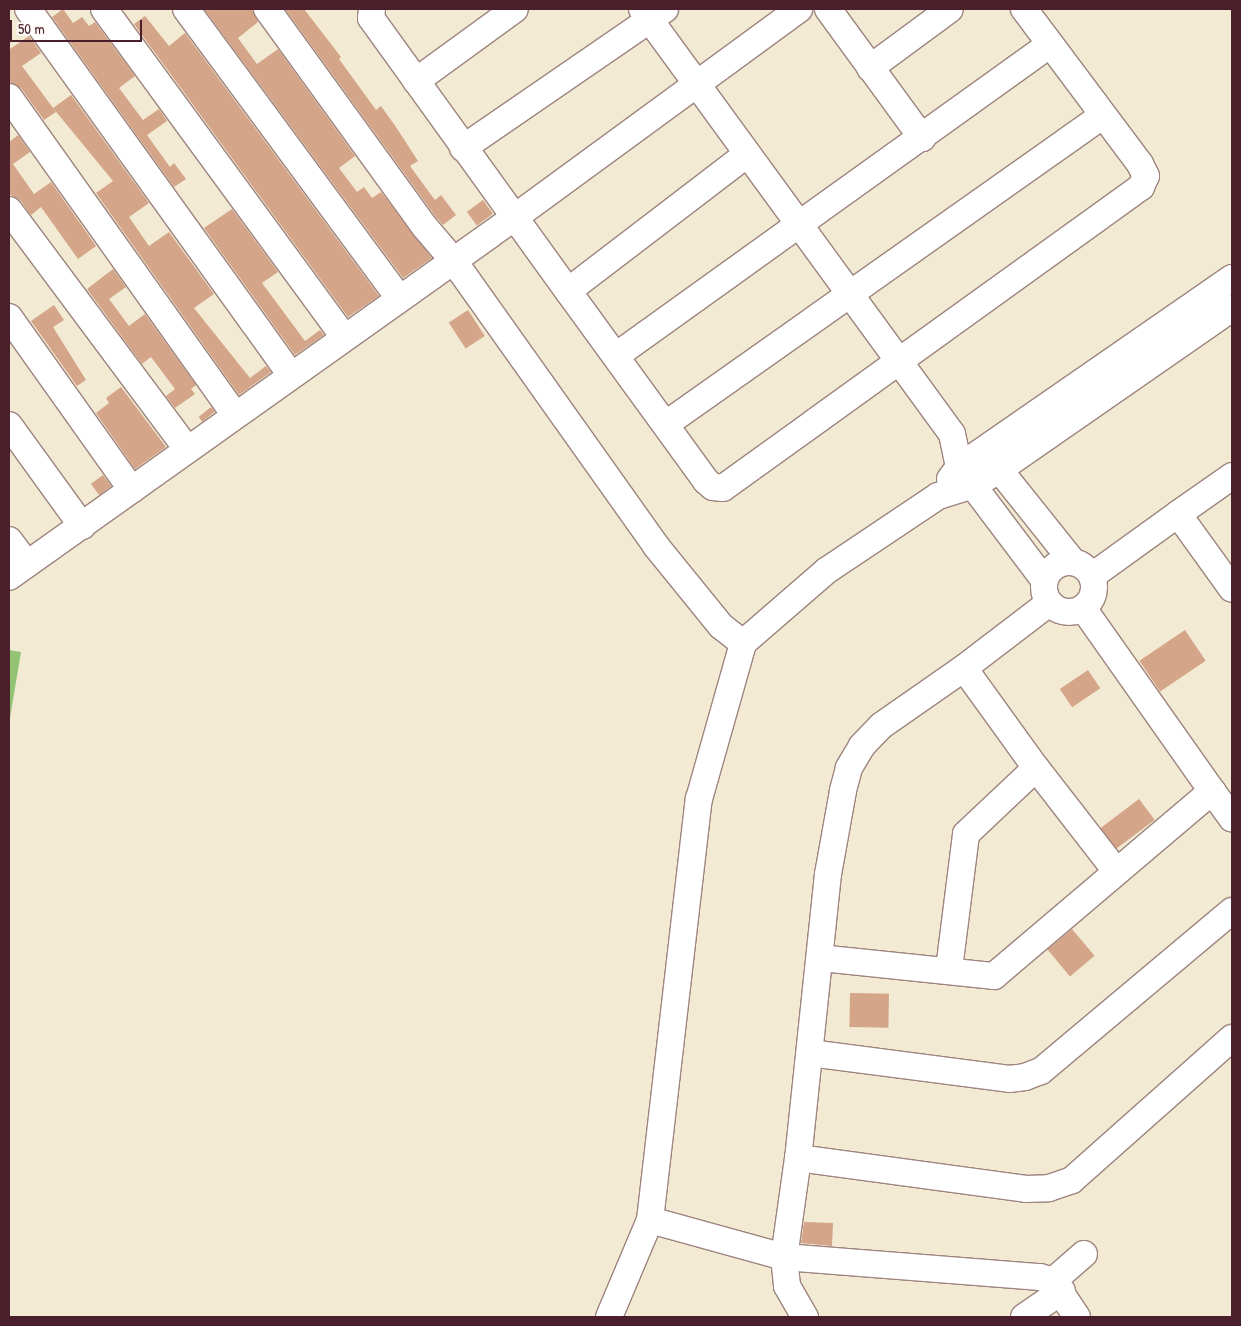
<!DOCTYPE html>
<html>
<head>
<meta charset="utf-8">
<style>
  body { margin:0 }
  #map { position:relative; width:1241px; height:1326px; overflow:hidden; background:#f2ead3; font-family:"Patrick Hand",sans-serif }
  div>[style] { position:absolute }
  [style*='--x'] { left:calc(var(--x)*1px); top:calc(var(--y)*1px); width:calc(var(--w)*1px); rotate:calc(var(--a)*1deg) }
  .green>* { inset:0; background:#91c373 }
  .building>* { inset:0; background:#d4a589; transform-origin:0 0 }
  .roads { filter:drop-shadow(1px 0 #9e847f) drop-shadow(-1px 0 #9e847f) drop-shadow(0 1px #9e847f) drop-shadow(0 -1px #9e847f) }
  .minor>* { height:26px; margin:-13px; padding:0 13px; transform-origin:13px; border-radius:13px; background:#fff }
  .minor>.ring { margin:-13px; padding:0; box-sizing:content-box; background:none; border:26px solid #fff; border-radius:50% }
  span { translate:-50% -50%; white-space:nowrap; text-align:center; line-height:1.15; -webkit-text-stroke:4.5px #fdfcf7; paint-order:stroke }
  .frame { position:absolute; inset:0; border:10px solid #4a1f2b; pointer-events:none }
  .scale { position:absolute; left:10px; top:20px; width:132px; height:22px; box-sizing:border-box; border:2px solid #4a1f2b; border-top:0; padding-left:6px; font-size:15px; line-height:18px; white-space:nowrap; color:#4a1f2b; -webkit-text-stroke:4px #fdfcf7; paint-order:stroke }
</style>
</head>
<body>
<div id="map">
  <div class="green">
    <i style="clip-path:polygon(9px 650px,21px 652px,9px 724px)"></i>
  </div>
  <div class="building">
    <i style="clip-path:polygon(63px 9px,73px 23px,82px 17px,89px 26px,95px 22px,135px 76px,119px 88px,143px 120px,159px 109px,167px 121px,147px 135px,170px 167px,174px 163px,186px 179px,174px 187px,52px 17px)"></i>
    <i style="clip-path:polygon(204px 9px,252px 9px,258px 22px,238px 38px,257px 64px,278px 49px,355px 156px,339px 168px,357px 192px,364px 187px,372px 198px,381px 192px,432px 258px,403px 278px)"></i>
    <i style="clip-path:polygon(285px 9px,304px 9px,341px 57px,339px 59px,376px 110px,381px 106px,396px 127px,418px 161px,410px 166px,426px 188px,435px 200px,441px 195px,456px 215px,443px 225px,436px 217px)"></i>
    <i style="clip-path:polygon(145px 16px,169px 46px,185px 33px,379px 296px,348px 317px,134px 24px)"></i>
    <i style="clip-path:polygon(29px 36px,41px 53px,22px 66px,56px 112px,44px 120px,21px 88px,9px 82px,9px 47px,10px 49px)"></i>
    <i style="clip-path:polygon(71px 95px,149px 203px,129px 217px,149px 246px,169px 232px,214px 294px,194px 308px,250px 378px,266px 366px,271px 372px,239px 395px,96px 193px,113px 181px,53px 108px)"></i>
    <i style="clip-path:polygon(18px 135px,30px 152px,13px 164px,34px 194px,51px 182px,96px 246px,78px 259px,41px 207px,31px 215px,21px 201px,9px 194px,9px 142px)"></i>
    <i style="left:483px;top:200px;width:17px;height:20px;rotate:54deg"></i>
    <i style="clip-path:polygon(232px 209px,278px 272px,262px 283px,305px 341px,320px 330px,324px 335px,295px 355px,204px 228px)"></i>
    <i style="clip-path:polygon(113px 269px,126px 287px,109px 299px,129px 326px,145px 314px,196px 385px,191px 389px,195px 394px,175px 408px,166px 396px,175px 389px,151px 357px,142px 364px,87px 289px)"></i>
    <i style="clip-path:polygon(54px 305px,64px 320px,53px 327px,86px 380px,77px 386px,31px 321px)"></i>
    <i style="left:468px;top:310px;width:31px;height:23px;rotate:57deg"></i>
    <i style="clip-path:polygon(121px 387px,166px 447px,135px 469px,96px 413px,109px 403px,106px 398px)"></i>
    <i style="left:211px;top:407px;width:6px;height:16px;rotate:51deg"></i>
    <i style="left:103px;top:475px;width:14px;height:15px;rotate:54deg"></i>
    <i style="left:1185px;top:630px;width:37px;height:55px;rotate:56deg"></i>
    <i style="left:1088px;top:670px;width:22px;height:34px;rotate:56deg"></i>
    <i style="left:1139px;top:799px;width:26px;height:48px;rotate:53deg"></i>
    <i style="left:1072px;top:929px;width:35px;height:32px;rotate:50deg"></i>
    <i style="left:850px;top:993px;width:39px;height:34px;rotate:1deg"></i>
    <i style="clip-path:polygon(804px 1222px,833px 1223px,832px 1246px,801px 1243px)"></i>
  </div>
  <div class="roads">
    <div class="minor">
      <i style="--x:28;--y:9;--w:451;--a:54.3"></i>
      <i style="--x:104;--y:9;--w:406;--a:53.8"></i>
      <i style="--x:186;--y:9;--w:359;--a:53.6"></i>
      <i style="--x:267;--y:9;--w:268;--a:54.1"></i>
      <i style="--x:424;--y:226;--w:45;--a:49.5"></i>
      <i style="--x:453;--y:260;--w:351;--a:54.6"></i>
      <i style="--x:656;--y:546;--w:103;--a:50.9"></i>
      <i style="--x:721;--y:626;--w:28;--a:38"></i>
      <i style="--x:372;--y:9;--w:9;--a:96"></i>
      <i style="--x:371;--y:18;--w:337;--a:54.2"></i>
      <i style="--x:568;--y:291;--w:235;--a:54"></i>
      <i style="--x:706;--y:481;--w:9;--a:41"></i>
      <i style="--x:713;--y:487;--w:10;--a:6"></i>
      <i style="--x:723;--y:488;--w:515;--a:-35.76"></i>
      <i style="--x:1141;--y:187;--w:12;--a:-66"></i>
      <i style="--x:1146;--y:176;--w:13;--a:-117"></i>
      <i style="--x:1140;--y:164;--w:194;--a:-126.8"></i>
      <i style="--x:642;--y:9;--w:526;--a:53.89"></i>
      <i style="--x:952;--y:434;--w:34;--a:78"></i>
      <i style="--x:959;--y:467;--w:141;--a:53"></i>
      <i style="--x:828;--y:9;--w:160;--a:53.9"></i>
      <i style="--x:870;--y:68;--w:99;--a:-36.4"></i>
      <i style="--x:416;--y:81;--w:122;--a:-36"></i>
      <i style="--x:9;--y:97;--w:390;--a:54.6"></i>
      <i style="--x:463;--y:148;--w:245;--a:-34.5"></i>
      <i style="--x:9;--y:210;--w:298;--a:53.3"></i>
      <i style="--x:568;--y:291;--w:225;--a:-37.4"></i>
      <i style="--x:9;--y:317;--w:212;--a:54.6"></i>
      <i style="--x:617;--y:355;--w:532;--a:-35.66"></i>
      <i style="--x:666;--y:424;--w:534;--a:-35.24"></i>
      <i style="--x:9;--y:425;--w:125;--a:54.1"></i>
      <i style="--x:990;--y:458;--w:133;--a:51.4"></i>
      <i style="--x:950;--y:479;--w:15;--a:-53"></i>
      <i style="--x:959;--y:467;--w:332;--a:-34.7"></i>
      <i style="--x:1178;--y:514;--w:66;--a:-35.1"></i>
      <i style="--x:9;--y:540;--w:30;--a:53"></i>
      <i class="ring" style="left:1044px;top:562px;width:24px;height:24px"></i>
      <i style="--x:1092;--y:576;--w:106;--a:-35.8"></i>
      <i style="--x:1178;--y:514;--w:92;--a:54.2"></i>
      <i style="--x:9;--y:577;--w:621;--a:-35.43"></i>
      <i style="--x:515;--y:217;--w:352;--a:-36.2"></i>
      <i style="--x:1083;--y:608;--w:224;--a:54.8"></i>
      <i style="--x:964;--y:668;--w:107;--a:-37.4"></i>
      <i style="--x:1116;--y:871;--w:130;--a:-127.8"></i>
      <i style="--x:1036;--y:768;--w:123;--a:-125.8"></i>
      <i style="--x:964;--y:668;--w:101;--a:145.1"></i>
      <i style="--x:881;--y:726;--w:28;--a:134"></i>
      <i style="--x:862;--y:746;--w:26;--a:121"></i>
      <i style="--x:849;--y:768;--w:24;--a:105"></i>
      <i style="--x:843;--y:791;--w:84;--a:100.2"></i>
      <i style="--x:828;--y:874;--w:286;--a:96"></i>
      <i style="--x:798;--y:1158;--w:230;--a:7.7"></i>
      <i style="--x:1026;--y:1189;--w:23;--a:-2"></i>
      <i style="--x:1049;--y:1188;--w:24;--a:-19"></i>
      <i style="--x:1072;--y:1180;--w:214;--a:-41.6"></i>
      <i style="--x:820;--y:958;--w:175;--a:5.9"></i>
      <i style="--x:994;--y:976;--w:286;--a:-40.3"></i>
      <i style="--x:1212;--y:791;--w:34;--a:54"></i>
      <i style="--x:949;--y:969;--w:136;--a:-82.8"></i>
      <i style="--x:966;--y:834;--w:96;--a:-43.3"></i>
      <i style="--x:810;--y:1053;--w:201;--a:7.4"></i>
      <i style="--x:1009;--y:1079;--w:16;--a:-7"></i>
      <i style="--x:1025;--y:1077;--w:17;--a:-21"></i>
      <i style="--x:1041;--y:1071;--w:249;--a:-40"></i>
      <i style="--x:798;--y:1158;--w:100;--a:98"></i>
      <i style="--x:784;--y:1257;--w:29;--a:84"></i>
      <i style="--x:787;--y:1286;--w:36;--a:60"></i>
      <i style="--x:650;--y:1220;--w:139;--a:15.4"></i>
      <i style="--x:784;--y:1257;--w:257;--a:4.5"></i>
      <i style="--x:1040;--y:1277;--w:14;--a:17"></i>
      <i style="--x:1053;--y:1281;--w:43;--a:56.3"></i>
      <i style="--x:1053;--y:1281;--w:41;--a:-41.1"></i>
      <i style="--x:609;--y:1317;--w:105;--a:-67.1"></i>
      <i style="--x:650;--y:1220;--w:424;--a:-83.4"></i>
      <i style="--x:699;--y:799;--w:162;--a:-74.2"></i>
      <i style="--x:743;--y:643;--w:110;--a:-40.9"></i>
      <i style="--x:826;--y:571;--w:135;--a:-33.8"></i>
      <i style="--x:938;--y:496;--w:38;--a:-17"></i>
      <i style="--x:974;--y:485;--w:29;--a:-31"></i>
      <i style="--x:999;--y:470;--w:284;--a:-34.8"></i>
      <i style="--x:1024;--y:1317;--w:46;--a:-34.4"></i>
    </div>
  </div>
  <div class="frame"></div>
  <div class="scale">50 m</div>
</div>
</body>
</html>
